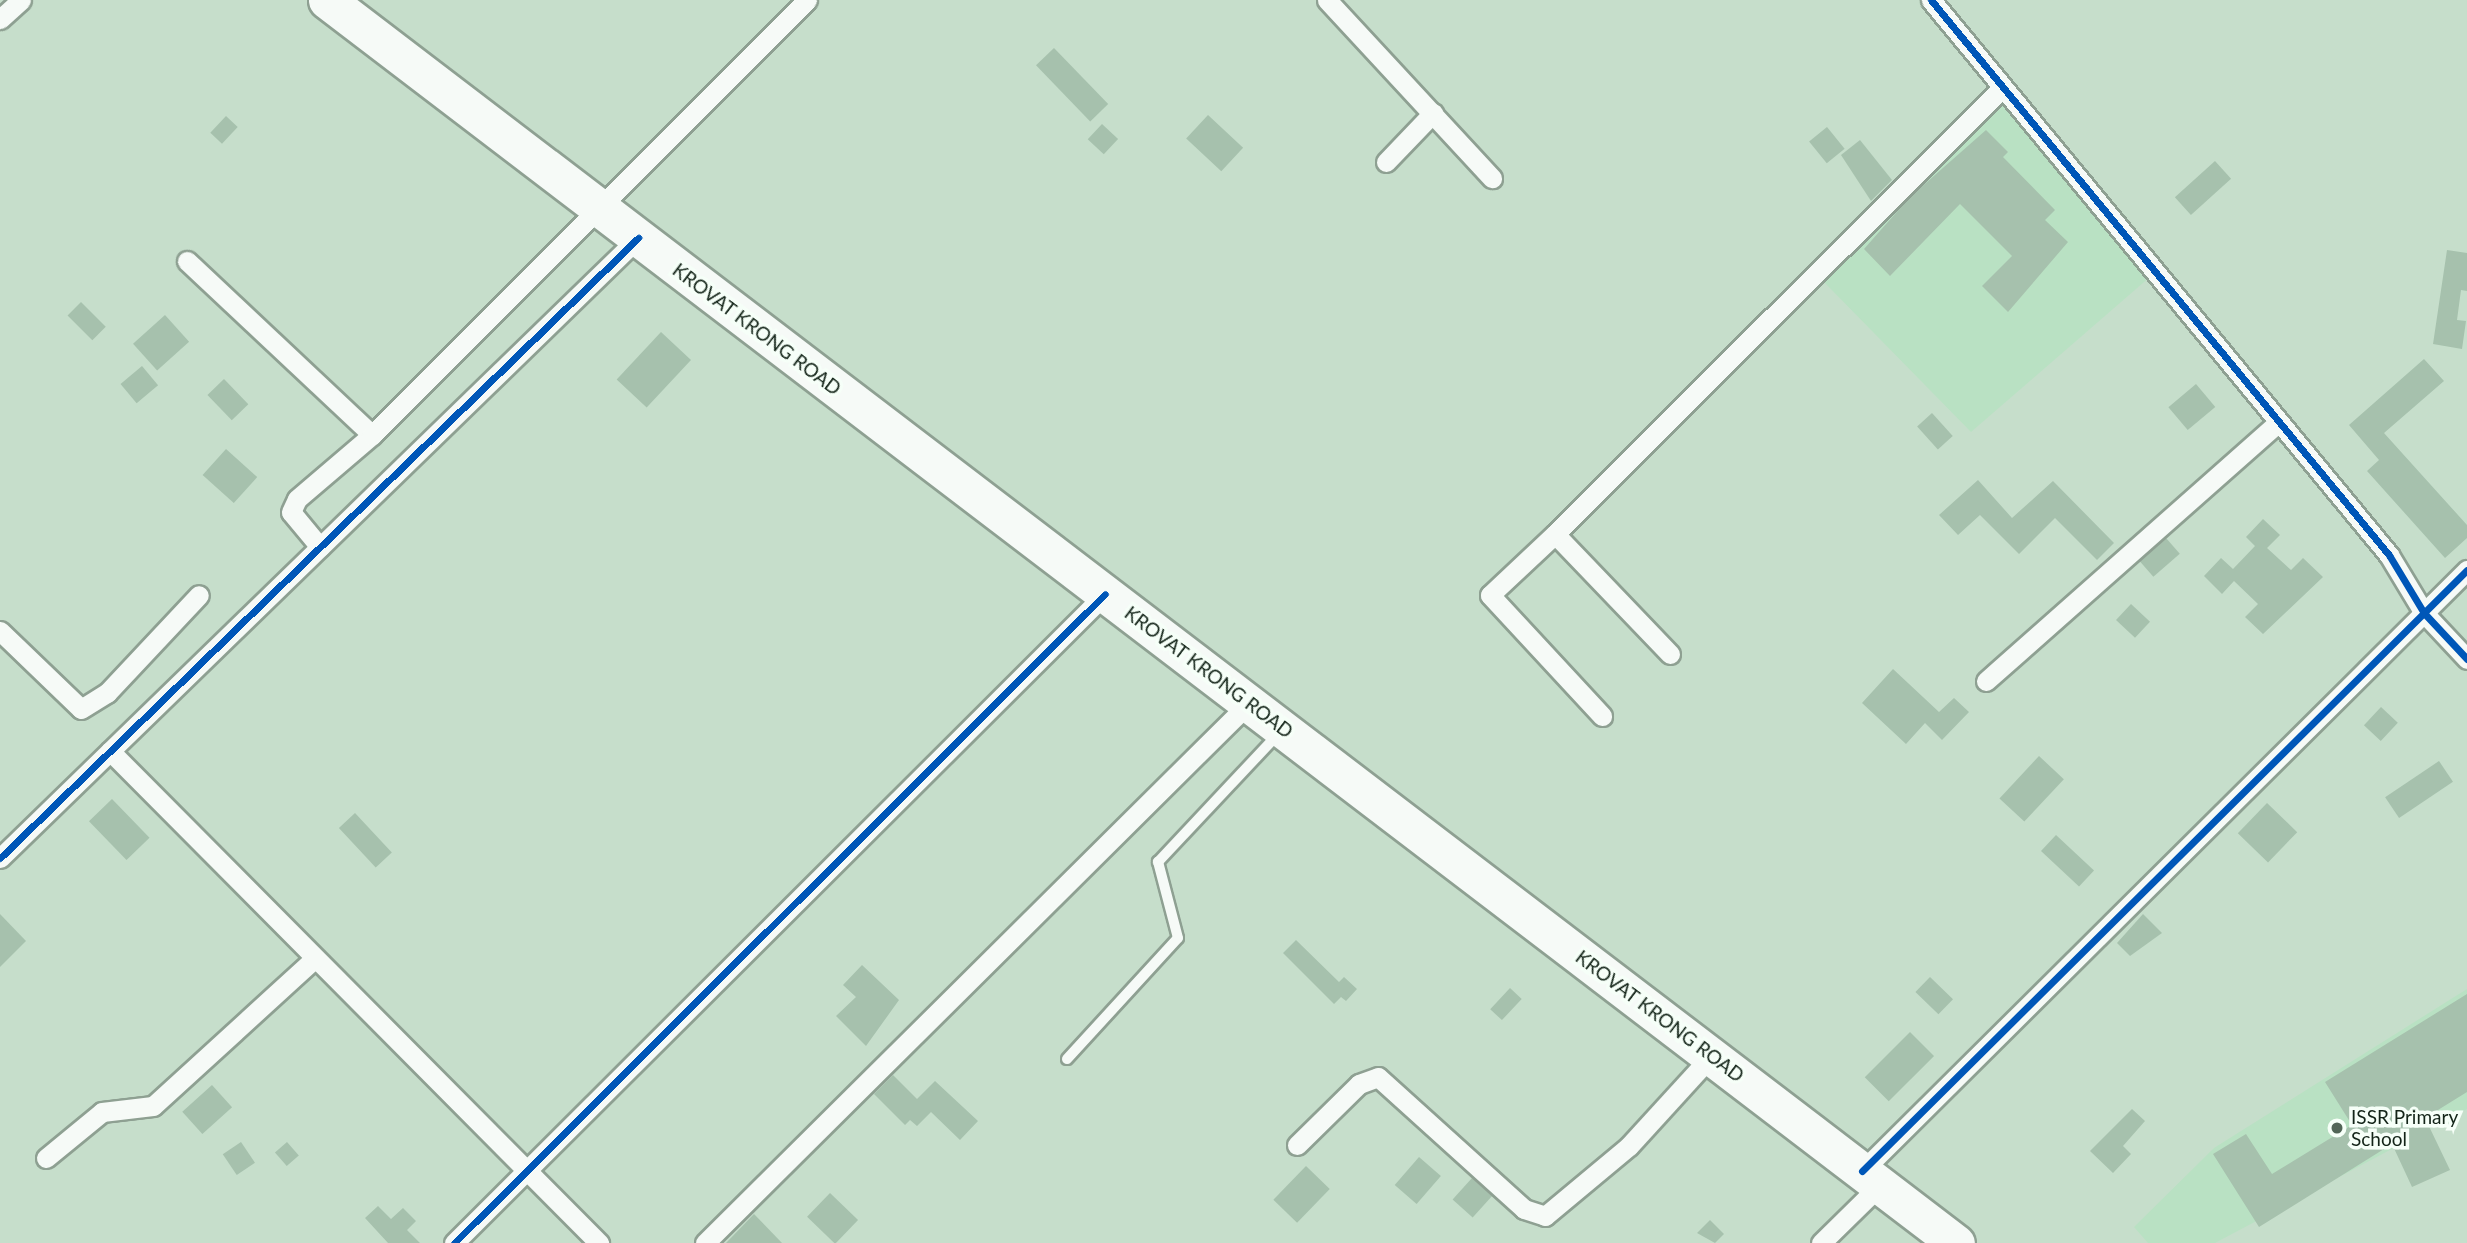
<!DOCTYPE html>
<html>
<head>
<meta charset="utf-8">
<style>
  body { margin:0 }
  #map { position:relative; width:2467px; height:1243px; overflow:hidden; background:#c6decb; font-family:Lato,sans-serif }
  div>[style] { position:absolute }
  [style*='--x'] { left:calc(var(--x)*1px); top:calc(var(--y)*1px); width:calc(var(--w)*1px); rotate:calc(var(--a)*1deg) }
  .built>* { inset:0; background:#b9e1c3 }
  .building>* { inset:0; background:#a6c1ad; transform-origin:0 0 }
  .roads { filter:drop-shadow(2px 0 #8ea092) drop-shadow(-2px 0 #8ea092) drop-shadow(0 2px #8ea092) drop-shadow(0 -2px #8ea092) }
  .lane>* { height:10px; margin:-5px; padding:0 5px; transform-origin:5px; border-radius:5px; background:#f6faf7 }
  .street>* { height:19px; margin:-9.5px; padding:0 9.5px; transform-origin:9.5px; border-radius:9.5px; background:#f6faf7 }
  .highway>* { height:37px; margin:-18.5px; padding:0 18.5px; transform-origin:18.5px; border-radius:18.5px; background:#f6faf7 }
  .cycleway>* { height:7px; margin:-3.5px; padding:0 3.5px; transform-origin:3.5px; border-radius:3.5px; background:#0057b8 }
  .dots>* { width:19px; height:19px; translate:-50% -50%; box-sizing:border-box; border:4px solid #f6fff8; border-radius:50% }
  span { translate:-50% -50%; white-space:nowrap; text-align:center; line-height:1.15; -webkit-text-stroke:7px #f6fff8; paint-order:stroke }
  .street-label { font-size:19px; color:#132418 }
  .poi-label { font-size:19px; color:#132418 }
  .left { translate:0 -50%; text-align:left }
</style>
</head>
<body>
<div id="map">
  <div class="built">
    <i style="clip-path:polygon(2006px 100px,2151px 276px,1971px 432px,1823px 281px)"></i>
    <i style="clip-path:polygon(2467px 989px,2467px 1109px,2215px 1243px,2148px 1243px,2134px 1227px,2214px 1148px)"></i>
  </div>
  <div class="building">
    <i style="left:1054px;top:48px;width:78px;height:25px;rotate:46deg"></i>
    <i style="left:1208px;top:115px;width:48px;height:32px;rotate:43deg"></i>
    <i style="left:226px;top:116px;width:16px;height:23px;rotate:43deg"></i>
    <i style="left:1102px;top:124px;width:22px;height:21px;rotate:43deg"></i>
    <i style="left:1827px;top:127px;width:28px;height:23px;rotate:51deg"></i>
    <i style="clip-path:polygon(1986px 130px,2008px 152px,2003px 157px,2055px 210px,2045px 220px,2068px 242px,2008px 312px,1982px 286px,2012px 256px,1960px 204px,1890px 276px,1864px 249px,1910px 197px)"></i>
    <i style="clip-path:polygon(1860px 140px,1892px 180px,1871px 201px,1841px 155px)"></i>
    <i style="left:2215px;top:161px;width:24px;height:54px;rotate:48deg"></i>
    <i style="clip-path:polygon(2447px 250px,2467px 253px,2467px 291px,2461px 290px,2457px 320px,2466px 321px,2462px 349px,2433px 344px)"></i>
    <i style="left:81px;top:302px;width:35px;height:19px;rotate:45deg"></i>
    <i style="left:165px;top:315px;width:36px;height:43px;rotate:48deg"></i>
    <i style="left:661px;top:332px;width:41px;height:65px;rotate:43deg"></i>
    <i style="clip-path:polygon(2424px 359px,2444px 381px,2384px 433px,2467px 525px,2467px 538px,2445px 558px,2367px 471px,2379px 460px,2349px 425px)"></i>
    <i style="left:142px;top:366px;width:25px;height:28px;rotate:50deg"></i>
    <i style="left:224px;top:379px;width:35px;height:23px;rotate:46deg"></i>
    <i style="left:2196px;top:384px;width:30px;height:36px;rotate:50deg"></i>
    <i style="left:1932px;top:413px;width:31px;height:20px;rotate:48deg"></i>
    <i style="left:226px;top:449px;width:42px;height:35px;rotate:42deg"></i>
    <i style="clip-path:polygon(1978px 480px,2012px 518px,2053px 481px,2114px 543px,2097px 560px,2055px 518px,2019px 554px,1980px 515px,1958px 535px,1939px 515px)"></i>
    <i style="clip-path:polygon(2263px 519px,2280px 535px,2267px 548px,2291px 570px,2303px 558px,2323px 577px,2263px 634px,2245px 617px,2258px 604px,2234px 581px,2222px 594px,2204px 576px,2221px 558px,2233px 569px,2255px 546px,2246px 537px)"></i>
    <i style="left:2166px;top:538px;width:21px;height:35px;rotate:49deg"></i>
    <i style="left:2131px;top:604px;width:26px;height:22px;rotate:43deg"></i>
    <i style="clip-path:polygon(1893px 669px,1939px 712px,1954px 698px,1969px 712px,1942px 740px,1925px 723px,1906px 744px,1862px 703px)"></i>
    <i style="left:2381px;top:707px;width:23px;height:25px;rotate:43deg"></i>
    <i style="left:2039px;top:756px;width:34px;height:58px;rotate:43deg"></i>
    <i style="left:2439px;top:761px;width:25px;height:65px;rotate:56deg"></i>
    <i style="left:112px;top:799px;width:54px;height:32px;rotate:46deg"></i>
    <i style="left:2267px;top:803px;width:42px;height:42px;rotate:44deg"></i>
    <i style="left:355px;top:813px;width:54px;height:22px;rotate:47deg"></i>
    <i style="left:2056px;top:835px;width:52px;height:22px;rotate:43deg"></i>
    <i style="clip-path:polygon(0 914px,26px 941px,0 967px)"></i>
    <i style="clip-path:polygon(2143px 914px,2162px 933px,2130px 956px,2117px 943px)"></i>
    <i style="clip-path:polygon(1296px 940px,1339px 982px,1344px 977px,1357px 989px,1346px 1001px,1341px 997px,1334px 1004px,1283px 953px)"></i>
    <i style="clip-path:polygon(862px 965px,899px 1000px,866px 1046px,836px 1016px,856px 997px,843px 985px)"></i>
    <i style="left:1930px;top:977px;width:32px;height:21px;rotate:44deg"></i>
    <i style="left:1510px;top:988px;width:16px;height:29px;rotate:43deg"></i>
    <i style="clip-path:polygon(2467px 994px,2467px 1092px,2425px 1118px,2450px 1170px,2412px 1187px,2392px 1144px,2259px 1227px,2213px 1154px,2246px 1134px,2272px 1174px,2352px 1125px,2325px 1082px)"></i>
    <i style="left:1910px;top:1032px;width:34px;height:64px;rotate:45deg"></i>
    <i style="clip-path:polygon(893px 1075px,917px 1099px,935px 1081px,978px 1121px,960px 1140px,931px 1112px,917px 1126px,910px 1120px,905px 1125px,874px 1094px)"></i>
    <i style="left:212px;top:1085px;width:30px;height:40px;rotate:48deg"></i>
    <i style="clip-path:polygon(2132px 1109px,2145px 1121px,2123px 1146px,2131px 1154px,2113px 1173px,2090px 1151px)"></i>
    <i style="left:241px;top:1142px;width:25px;height:22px;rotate:56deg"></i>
    <i style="left:287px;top:1142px;width:18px;height:16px;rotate:49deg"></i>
    <i style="left:1419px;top:1157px;width:29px;height:37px;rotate:41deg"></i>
    <i style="left:1306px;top:1166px;width:33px;height:47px;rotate:44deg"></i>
    <i style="left:1472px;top:1178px;width:27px;height:29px;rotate:42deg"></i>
    <i style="left:830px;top:1193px;width:39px;height:33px;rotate:44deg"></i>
    <i style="clip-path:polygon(378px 1206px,391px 1219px,403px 1208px,416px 1221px,407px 1230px,420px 1243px,388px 1243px,365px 1218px)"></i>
    <i style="clip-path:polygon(754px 1214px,782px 1243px,726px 1243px)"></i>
    <i style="clip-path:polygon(1710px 1220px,1724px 1234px,1715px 1243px,1697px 1233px)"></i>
  </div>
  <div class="roads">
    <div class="lane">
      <i style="--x:1067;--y:1059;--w:164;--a:-47.5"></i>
      <i style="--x:1178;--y:938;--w:79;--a:-104.7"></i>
      <i style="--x:1158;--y:862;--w:175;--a:-46.8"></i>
    </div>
    <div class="street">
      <i style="--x:1327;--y:0;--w:243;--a:47.2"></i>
      <i style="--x:1931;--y:0;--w:720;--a:50.47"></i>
      <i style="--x:2389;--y:555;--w:68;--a:58.9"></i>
      <i style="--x:2424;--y:613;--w:63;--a:46.9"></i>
      <i style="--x:0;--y:19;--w:28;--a:-42"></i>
      <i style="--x:1386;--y:162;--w:68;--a:-46.2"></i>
      <i style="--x:187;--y:261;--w:254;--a:43.2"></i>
      <i style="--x:1555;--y:534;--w:89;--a:136.8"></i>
      <i style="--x:1490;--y:595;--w:165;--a:47.2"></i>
      <i style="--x:320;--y:547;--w:45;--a:-129.6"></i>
      <i style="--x:291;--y:512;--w:14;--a:-65"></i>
      <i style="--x:297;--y:499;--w:99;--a:-40.5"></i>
      <i style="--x:372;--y:435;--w:615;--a:-45"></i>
      <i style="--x:0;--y:631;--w:112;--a:43.9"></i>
      <i style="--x:81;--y:709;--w:31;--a:-32"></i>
      <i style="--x:107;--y:693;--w:134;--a:-46.8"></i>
      <i style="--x:1670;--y:654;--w:166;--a:-133.8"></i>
      <i style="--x:1555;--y:534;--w:631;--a:-44.94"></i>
      <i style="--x:1986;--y:681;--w:391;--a:-41.5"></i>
      <i style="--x:110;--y:751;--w:694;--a:45.18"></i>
      <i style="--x:0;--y:858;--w:890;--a:-44.18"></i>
      <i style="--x:1297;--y:1145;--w:87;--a:-44.5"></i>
      <i style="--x:1359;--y:1084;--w:20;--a:-20"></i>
      <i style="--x:1378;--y:1077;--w:197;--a:42.1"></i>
      <i style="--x:1524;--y:1209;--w:22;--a:18"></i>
      <i style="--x:1545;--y:1216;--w:109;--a:-39.8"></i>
      <i style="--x:1629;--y:1146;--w:123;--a:-47.6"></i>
      <i style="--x:46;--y:1158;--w:72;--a:-39.4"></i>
      <i style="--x:102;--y:1112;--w:51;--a:-6.7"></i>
      <i style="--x:153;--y:1106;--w:217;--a:-42.4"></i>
      <i style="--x:1862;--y:1171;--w:853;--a:-44.81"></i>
      <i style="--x:454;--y:1243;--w:919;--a:-44.91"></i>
      <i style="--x:705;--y:1243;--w:767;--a:-44.79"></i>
      <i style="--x:1821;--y:1243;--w:84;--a:-44.5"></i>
    </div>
    <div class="highway">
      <i style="--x:327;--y:0;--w:2049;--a:37.35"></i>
    </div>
  </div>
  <div class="cycleway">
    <i style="--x:1931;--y:0;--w:720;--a:50.47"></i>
    <i style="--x:2389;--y:555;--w:68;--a:58.9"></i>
    <i style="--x:2424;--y:613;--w:63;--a:46.9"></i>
    <i style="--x:0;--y:858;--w:890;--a:-44.18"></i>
    <i style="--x:1862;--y:1171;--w:853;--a:-44.81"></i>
    <i style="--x:454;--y:1243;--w:919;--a:-44.91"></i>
  </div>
  <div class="dots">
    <i style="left:2337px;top:1128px;background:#526557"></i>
  </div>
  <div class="street-label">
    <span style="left:757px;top:329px;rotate:37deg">KROVAT KRONG ROAD</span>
    <span style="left:1209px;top:672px;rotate:37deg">KROVAT KRONG ROAD</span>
    <span style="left:1660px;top:1016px;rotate:37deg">KROVAT KRONG ROAD</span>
  </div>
  <div class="poi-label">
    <span class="left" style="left:2351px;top:1128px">ISSR Primary<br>School</span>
  </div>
</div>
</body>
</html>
